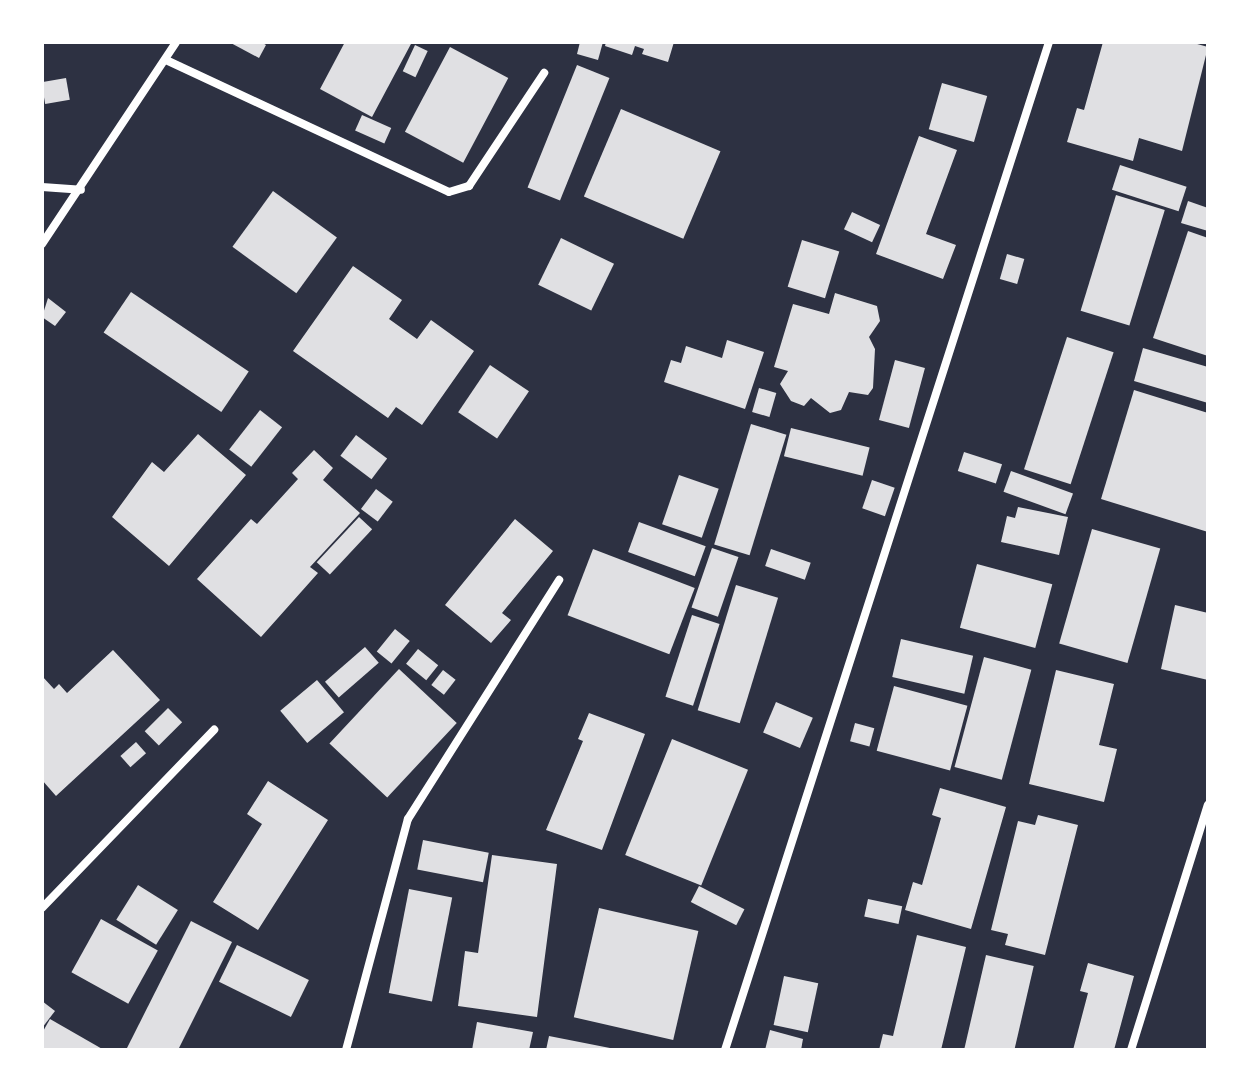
<!DOCTYPE html>
<html>
<head>
<meta charset="utf-8">
<style>
  body { margin:0 }
  #map { position:relative; width:1250px; height:1092px; overflow:hidden; background:#2d3142; font-family:Inter,sans-serif }
  div>[style] { position:absolute }
  [style*='--x'] { left:calc(var(--x)*1px); top:calc(var(--y)*1px); width:calc(var(--w)*1px); rotate:calc(var(--a)*1deg) }
  .building>* { inset:0; background:#e0e0e3; transform-origin:0 0 }
  .minor>* { height:8px; margin:-4px; padding:0 4px; transform-origin:4px; border-radius:4px; background:#fff }
  span { translate:-50% -50%; white-space:nowrap; text-align:center; line-height:1.15; -webkit-text-stroke:8px #fff; paint-order:stroke }
  .frame { position:absolute; inset:0; border:44px solid #fff; pointer-events:none }
</style>
</head>
<body>
<div id="map">
  <div class="building">
    <i style="clip-path:polygon(229px 42px,261px 42px,266px 45px,259px 58px)"></i>
    <i style="clip-path:polygon(345px 42px,412px 42px,372px 117px,320px 89px)"></i>
    <i style="clip-path:polygon(580px 42px,603px 42px,598px 60px,577px 54px)"></i>
    <i style="clip-path:polygon(606px 42px,674px 42px,668px 62px,642px 54px,644px 49px,635px 46px,632px 55px,605px 46px)"></i>
    <i style="clip-path:polygon(1103px 42px,1190px 42px,1208px 47px,1182px 151px,1139px 138px,1133px 161px,1067px 142px,1077px 108px,1084px 110px)"></i>
    <i style="left:415px;top:45px;width:14px;height:29px;rotate:25deg"></i>
    <i style="left:450px;top:47px;width:66px;height:96px;rotate:28deg"></i>
    <i style="left:577px;top:65px;width:35px;height:132px;rotate:22deg"></i>
    <i style="left:66px;top:78px;width:22px;height:25px;rotate:80deg"></i>
    <i style="left:942px;top:83px;width:47px;height:48px;rotate:16deg"></i>
    <i style="left:621px;top:109px;width:108px;height:95px;rotate:23deg"></i>
    <i style="left:362px;top:115px;width:32px;height:17px;rotate:24deg"></i>
    <i style="clip-path:polygon(919px 136px,957px 150px,926px 234px,956px 245px,943px 279px,876px 254px)"></i>
    <i style="left:1120px;top:165px;width:70px;height:26px;rotate:18deg"></i>
    <i style="left:273px;top:191px;width:79px;height:69px;rotate:36deg"></i>
    <i style="left:1116px;top:195px;width:51px;height:121px;rotate:17deg"></i>
    <i style="clip-path:polygon(1188px 201px,1208px 208px,1208px 231px,1181px 223px)"></i>
    <i style="left:852px;top:212px;width:31px;height:19px;rotate:25deg"></i>
    <i style="clip-path:polygon(1188px 231px,1208px 238px,1208px 356px,1153px 338px)"></i>
    <i style="left:561px;top:238px;width:59px;height:52px;rotate:26deg"></i>
    <i style="left:802px;top:240px;width:39px;height:49px;rotate:17deg"></i>
    <i style="left:1007px;top:254px;width:18px;height:26px;rotate:16deg"></i>
    <i style="clip-path:polygon(353px 266px,402px 300px,389px 319px,417px 339px,431px 320px,474px 351px,422px 425px,396px 407px,388px 418px,293px 351px)"></i>
    <i style="left:131px;top:292px;width:142px;height:49px;rotate:34deg"></i>
    <i style="clip-path:polygon(835px 293px,877px 306px,880px 321px,869px 337px,875px 349px,873px 388px,868px 395px,849px 392px,841px 410px,830px 413px,811px 398px,804px 406px,791px 401px,780px 384px,788px 371px,774px 367px,793px 304px,829px 314px)"></i>
    <i style="clip-path:polygon(48px 298px,66px 312px,55px 326px,42px 317px)"></i>
    <i style="left:1067px;top:337px;width:49px;height:139px;rotate:18deg"></i>
    <i style="clip-path:polygon(727px 340px,764px 352px,745px 409px,664px 382px,671px 360px,681px 363px,686px 346px,722px 358px)"></i>
    <i style="clip-path:polygon(1143px 348px,1208px 367px,1208px 403px,1134px 381px)"></i>
    <i style="left:895px;top:360px;width:31px;height:62px;rotate:15deg"></i>
    <i style="left:490px;top:365px;width:47px;height:57px;rotate:34deg"></i>
    <i style="left:759px;top:388px;width:18px;height:25px;rotate:16deg"></i>
    <i style="clip-path:polygon(1134px 390px,1208px 413px,1208px 532px,1101px 499px)"></i>
    <i style="left:260px;top:410px;width:28px;height:50px;rotate:38deg"></i>
    <i style="left:751px;top:424px;width:37px;height:126px;rotate:17deg"></i>
    <i style="left:791px;top:428px;width:81px;height:29px;rotate:14deg"></i>
    <i style="clip-path:polygon(198px 434px,246px 475px,169px 566px,112px 517px,152px 462px,164px 472px)"></i>
    <i style="left:356px;top:435px;width:39px;height:26px;rotate:37deg"></i>
    <i style="clip-path:polygon(314px 450px,333px 468px,323px 480px,360px 513px,310px 567px,318px 573px,261px 637px,197px 579px,251px 519px,257px 524px,298px 479px,292px 473px)"></i>
    <i style="left:964px;top:452px;width:40px;height:20px;rotate:18deg"></i>
    <i style="left:1011px;top:471px;width:66px;height:22px;rotate:20deg"></i>
    <i style="left:679px;top:475px;width:42px;height:52px;rotate:19deg"></i>
    <i style="left:872px;top:480px;width:24px;height:30px;rotate:19deg"></i>
    <i style="left:376px;top:489px;width:21px;height:25px;rotate:37deg"></i>
    <i style="clip-path:polygon(1018px 507px,1068px 517px,1059px 555px,1001px 542px,1007px 516px,1015px 518px)"></i>
    <i style="left:359px;top:517px;width:18px;height:62px;rotate:43deg"></i>
    <i style="clip-path:polygon(515px 519px,553px 551px,502px 613px,511px 620px,491px 643px,445px 605px)"></i>
    <i style="left:639px;top:522px;width:71px;height:32px;rotate:20deg"></i>
    <i style="left:1092px;top:529px;width:71px;height:119px;rotate:16deg"></i>
    <i style="left:712px;top:548px;width:28px;height:63px;rotate:19deg"></i>
    <i style="left:593px;top:549px;width:109px;height:71px;rotate:21deg"></i>
    <i style="left:771px;top:549px;width:42px;height:18px;rotate:19deg"></i>
    <i style="left:977px;top:564px;width:78px;height:66px;rotate:15deg"></i>
    <i style="left:736px;top:585px;width:44px;height:131px;rotate:17deg"></i>
    <i style="clip-path:polygon(1175px 605px,1208px 613px,1208px 680px,1161px 669px)"></i>
    <i style="left:692px;top:615px;width:29px;height:86px;rotate:18deg"></i>
    <i style="left:395px;top:629px;width:19px;height:29px;rotate:39deg"></i>
    <i style="left:901px;top:639px;width:74px;height:39px;rotate:13deg"></i>
    <i style="left:365px;top:647px;width:21px;height:53px;rotate:49deg"></i>
    <i style="left:418px;top:649px;width:26px;height:19px;rotate:39deg"></i>
    <i style="clip-path:polygon(113px 650px,160px 700px,56px 796px,42px 780px,42px 676px,54px 689px,59px 684px,67px 693px)"></i>
    <i style="left:984px;top:657px;width:49px;height:114px;rotate:15deg"></i>
    <i style="left:399px;top:669px;width:79px;height:102px;rotate:43deg"></i>
    <i style="left:443px;top:670px;width:16px;height:19px;rotate:38deg"></i>
    <i style="clip-path:polygon(1056px 670px,1114px 684px,1099px 745px,1117px 749px,1104px 802px,1029px 784px)"></i>
    <i style="left:317px;top:680px;width:42px;height:48px;rotate:50deg"></i>
    <i style="left:894px;top:686px;width:76px;height:67px;rotate:15deg"></i>
    <i style="left:776px;top:702px;width:40px;height:33px;rotate:23deg"></i>
    <i style="left:168px;top:708px;width:20px;height:33px;rotate:45deg"></i>
    <i style="clip-path:polygon(589px 713px,645px 734px,602px 850px,546px 830px,583px 741px,578px 739px)"></i>
    <i style="left:855px;top:723px;width:20px;height:19px;rotate:15deg"></i>
    <i style="left:672px;top:739px;width:82px;height:125px;rotate:22deg"></i>
    <i style="left:136px;top:742px;width:15px;height:21px;rotate:48deg"></i>
    <i style="clip-path:polygon(268px 781px,328px 820px,258px 930px,213px 902px,262px 824px,247px 814px)"></i>
    <i style="clip-path:polygon(940px 788px,1006px 807px,971px 929px,905px 910px,913px 882px,922px 885px,941px 818px,932px 815px)"></i>
    <i style="clip-path:polygon(1038px 815px,1078px 825px,1045px 955px,1005px 945px,1008px 934px,991px 930px,1018px 821px,1035px 825px)"></i>
    <i style="left:423px;top:840px;width:67px;height:30px;rotate:11deg"></i>
    <i style="clip-path:polygon(492px 855px,557px 864px,537px 1017px,458px 1006px,465px 951px,478px 953px)"></i>
    <i style="left:138px;top:885px;width:47px;height:41px;rotate:32deg"></i>
    <i style="left:699px;top:886px;width:51px;height:18px;rotate:27deg"></i>
    <i style="left:409px;top:889px;width:44px;height:106px;rotate:11deg"></i>
    <i style="left:868px;top:899px;width:35px;height:18px;rotate:12deg"></i>
    <i style="left:599px;top:908px;width:102px;height:112px;rotate:13deg"></i>
    <i style="left:101px;top:919px;width:65px;height:61px;rotate:29deg"></i>
    <i style="clip-path:polygon(191px 921px,232px 942px,178px 1050px,126px 1050px)"></i>
    <i style="clip-path:polygon(917px 935px,966px 947px,941px 1050px,879px 1050px,883px 1034px,893px 1036px)"></i>
    <i style="left:237px;top:945px;width:80px;height:41px;rotate:26deg"></i>
    <i style="left:986px;top:955px;width:49px;height:97px;rotate:13deg"></i>
    <i style="clip-path:polygon(1088px 963px,1134px 976px,1114px 1050px,1073px 1050px,1088px 993px,1080px 991px)"></i>
    <i style="left:784px;top:976px;width:35px;height:50px;rotate:12deg"></i>
    <i style="clip-path:polygon(42px 1001px,55px 1011px,42px 1028px)"></i>
    <i style="clip-path:polygon(50px 1019px,104px 1050px,42px 1050px,42px 1033px)"></i>
    <i style="clip-path:polygon(477px 1022px,533px 1032px,529px 1050px,472px 1050px)"></i>
    <i style="clip-path:polygon(770px 1030px,803px 1039px,801px 1050px,765px 1050px)"></i>
    <i style="clip-path:polygon(549px 1036px,615px 1049px,615px 1050px,546px 1050px)"></i>
  </div>
  <div class="minor">
    <i style="--x:166;--y:60;--w:312;--a:25"></i>
    <i style="--x:449;--y:192;--w:21;--a:-17"></i>
    <i style="--x:469;--y:186;--w:136;--a:-56.4"></i>
    <i style="--x:42;--y:187;--w:39;--a:4"></i>
    <i style="--x:42;--y:244;--w:242;--a:-56.4"></i>
    <i style="--x:42;--y:908;--w:248;--a:-46"></i>
    <i style="--x:346;--y:1050;--w:239;--a:-75"></i>
    <i style="--x:408;--y:819;--w:283;--a:-57.7"></i>
    <i style="--x:725;--y:1050;--w:1059;--a:-72.18"></i>
    <i style="--x:1131;--y:1050;--w:257;--a:-72.6"></i>
  </div>
  <div class="frame"></div>
</div>
</body>
</html>
